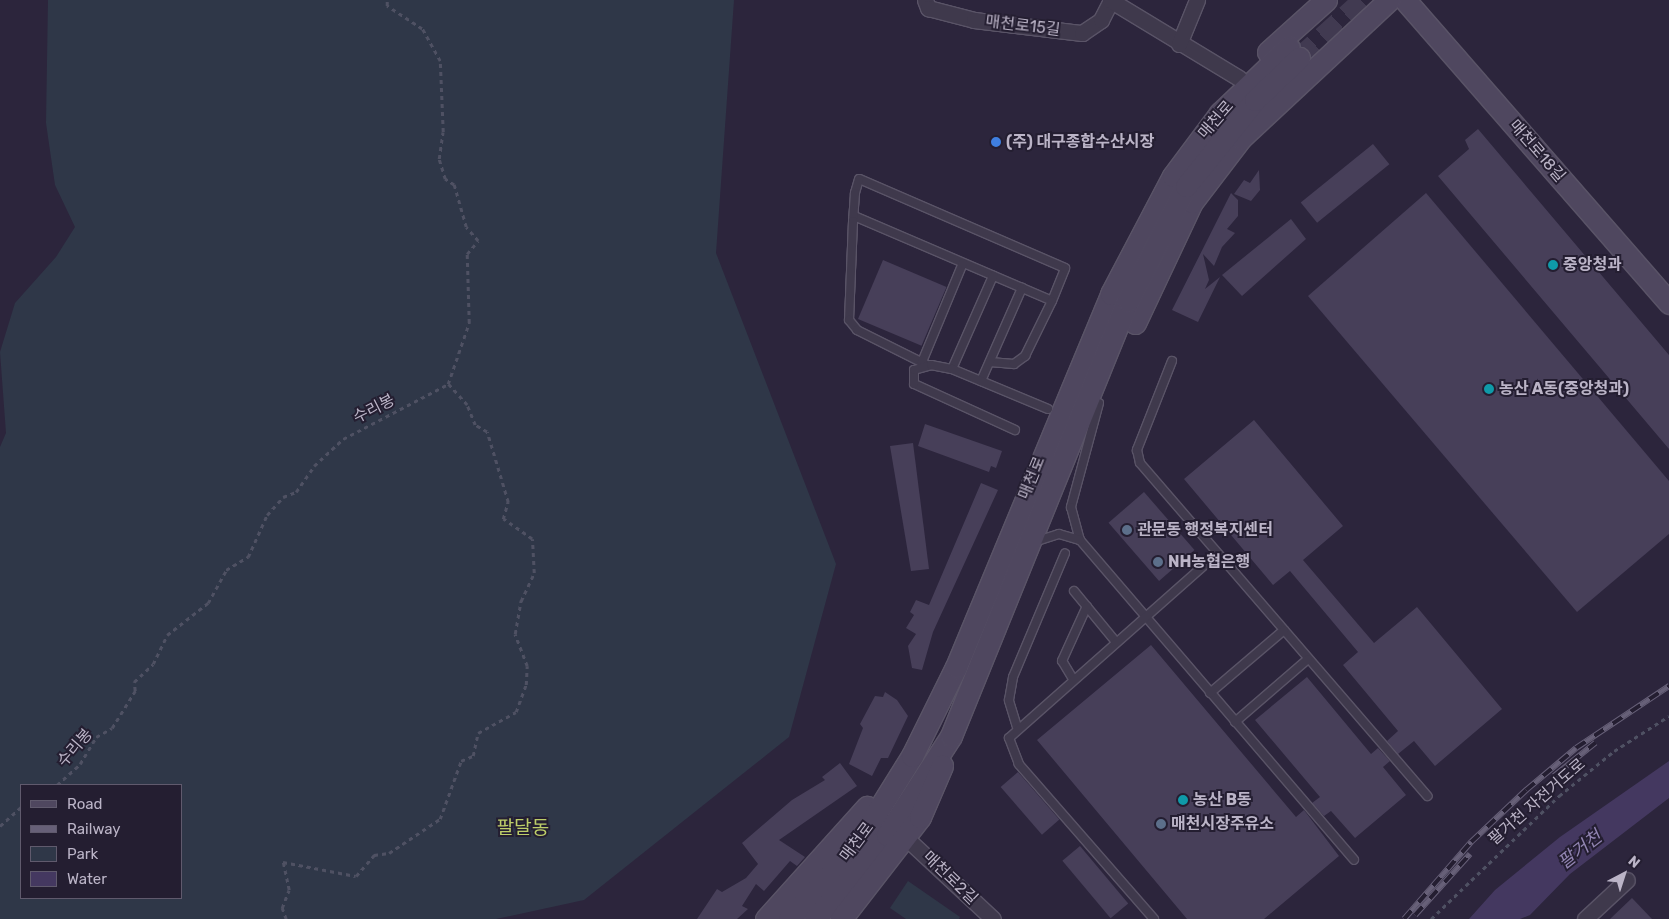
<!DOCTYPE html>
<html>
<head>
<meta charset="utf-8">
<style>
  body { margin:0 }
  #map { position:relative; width:1669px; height:919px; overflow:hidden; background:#2c253c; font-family:Rubik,"Noto Sans KR",sans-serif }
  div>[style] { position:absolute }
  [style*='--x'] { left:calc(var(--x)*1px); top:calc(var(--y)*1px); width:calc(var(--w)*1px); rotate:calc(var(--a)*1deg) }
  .green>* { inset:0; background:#2f3748 }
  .water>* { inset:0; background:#443860 }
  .building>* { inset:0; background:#473f59; transform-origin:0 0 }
  .secondary-tunnel>* { height:21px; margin-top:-10.5px; transform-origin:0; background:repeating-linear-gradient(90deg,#413a51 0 21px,transparent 0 32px) }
  .path>* { height:2.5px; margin-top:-1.25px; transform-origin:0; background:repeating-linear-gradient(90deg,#4f5163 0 4px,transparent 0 8px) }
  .roads { filter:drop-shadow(1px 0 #5a5467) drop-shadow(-1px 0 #5a5467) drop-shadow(0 1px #5a5467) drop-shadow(0 -1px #5a5467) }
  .lane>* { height:8px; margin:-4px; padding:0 4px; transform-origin:4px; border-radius:4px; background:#3f394c }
  .street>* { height:15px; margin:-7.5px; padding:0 7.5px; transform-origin:7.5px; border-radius:7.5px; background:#3f394c }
  .secondary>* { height:21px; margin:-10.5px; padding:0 10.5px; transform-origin:10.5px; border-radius:10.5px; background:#4f475f }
  .rail>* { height:5.5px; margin-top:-2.75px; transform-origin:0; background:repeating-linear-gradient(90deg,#241e31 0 11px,#676078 0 22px); box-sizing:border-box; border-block:1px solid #676078 }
  .dots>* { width:14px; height:14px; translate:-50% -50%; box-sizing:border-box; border:2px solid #241e31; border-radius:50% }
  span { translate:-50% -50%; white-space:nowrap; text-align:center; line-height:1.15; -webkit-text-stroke:4px #241e31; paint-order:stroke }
  .street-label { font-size:16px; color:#bbb4c7 }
  .poi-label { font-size:16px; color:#bbb4c7; font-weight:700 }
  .left { translate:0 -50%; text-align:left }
  .water-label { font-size:18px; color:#9285b2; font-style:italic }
  .quarter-label { font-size:19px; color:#bdce69 }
  .legend { position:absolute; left:20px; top:784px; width:162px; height:115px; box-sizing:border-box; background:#241e31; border:1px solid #605a6d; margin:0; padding:6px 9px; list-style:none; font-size:15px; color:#bbb4c7 }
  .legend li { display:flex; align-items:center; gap:10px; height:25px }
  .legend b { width:25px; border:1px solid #605a6d }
  .north { position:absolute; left:1599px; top:849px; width:50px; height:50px; -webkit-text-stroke:4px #241e31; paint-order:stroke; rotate:40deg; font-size:14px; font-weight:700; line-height:20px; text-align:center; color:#bbb4c7 }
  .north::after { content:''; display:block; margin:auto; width:18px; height:22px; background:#bbb4c7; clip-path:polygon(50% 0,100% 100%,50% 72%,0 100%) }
</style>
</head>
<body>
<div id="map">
  <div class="green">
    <i style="clip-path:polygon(evenodd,48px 0,734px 0,716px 253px,836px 564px,789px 737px,584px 900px,496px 919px,0 919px,0 447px,6px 433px,0 352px,15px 303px,56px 257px,75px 227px,55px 185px,46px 123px,48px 0,181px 785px,181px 898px,21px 898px,21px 785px,181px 785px)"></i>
    <i style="clip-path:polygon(908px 881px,960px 917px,959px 919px,906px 919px,890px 908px)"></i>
  </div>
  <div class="water">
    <i style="clip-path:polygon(1669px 761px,1669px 798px,1570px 874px,1530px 915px,1520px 919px,1469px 919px,1495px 890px,1560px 837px)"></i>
  </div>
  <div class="building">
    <i style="clip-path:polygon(1478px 129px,1669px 355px,1669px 449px,1438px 176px,1469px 149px,1465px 140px)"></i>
    <i style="left:1373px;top:144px;width:26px;height:93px;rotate:51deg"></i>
    <i style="clip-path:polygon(1259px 170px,1260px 190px,1251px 201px,1234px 194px,1244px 180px,1250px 183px)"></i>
    <i style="clip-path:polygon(1231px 193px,1238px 200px,1238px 216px,1227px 229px,1235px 233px,1222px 247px,1214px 266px,1203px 254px,1209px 280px,1205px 289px,1220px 277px,1198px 322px,1172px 310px)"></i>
    <i style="clip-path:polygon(1426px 193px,1669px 481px,1669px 534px,1577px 612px,1308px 296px)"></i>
    <i style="clip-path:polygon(1291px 219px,1306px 239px,1242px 296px,1222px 275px)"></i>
    <i style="left:883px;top:260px;width:69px;height:64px;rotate:23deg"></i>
    <i style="clip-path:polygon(1254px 420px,1343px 526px,1303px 560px,1374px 643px,1417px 607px,1502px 709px,1435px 766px,1414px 741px,1398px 754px,1387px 741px,1398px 731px,1343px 665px,1358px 652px,1290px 571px,1273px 585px,1184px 479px)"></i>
    <i style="clip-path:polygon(925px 424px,1002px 451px,996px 468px,991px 466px,989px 472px,918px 446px)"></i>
    <i style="clip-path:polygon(913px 443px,929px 569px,911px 571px,890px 446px)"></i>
    <i style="clip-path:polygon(981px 483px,998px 490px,933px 632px,922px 670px,912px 668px,908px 646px,916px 634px,906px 628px,914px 615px,910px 612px,916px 600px,929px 605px)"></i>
    <i style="left:1144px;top:492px;width:77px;height:47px;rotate:49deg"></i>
    <i style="clip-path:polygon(1151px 645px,1296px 817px,1304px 810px,1339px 856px,1264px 919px,1187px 919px,1037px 740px)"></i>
    <i style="clip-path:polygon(1307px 677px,1371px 754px,1378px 748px,1390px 761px,1383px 767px,1406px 795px,1355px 838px,1331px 811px,1324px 816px,1312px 803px,1320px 797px,1255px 720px)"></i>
    <i style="clip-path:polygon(885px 692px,897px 700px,908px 716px,888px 758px,881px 758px,872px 776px,849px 764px,863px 728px,860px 724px,875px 696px,883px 697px)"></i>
    <i style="clip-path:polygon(840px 763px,857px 786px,779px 840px,805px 857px,797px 866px,790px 861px,764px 891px,756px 884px,742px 906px,748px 909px,737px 919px,697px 919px,717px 889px,722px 892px,746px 878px,758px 864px,742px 843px,792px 800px,825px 780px,822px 777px)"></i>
    <i style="left:1018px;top:772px;width:63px;height:23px;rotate:49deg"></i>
    <i style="left:1080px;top:846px;width:75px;height:23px;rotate:50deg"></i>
    <i style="clip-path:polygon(1632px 898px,1652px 919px,1610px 919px)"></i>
  </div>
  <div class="secondary-tunnel">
    <i style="--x:1299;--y:58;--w:86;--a:-42.2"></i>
  </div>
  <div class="path">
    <i style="--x:57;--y:785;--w:31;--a:-42"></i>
    <i style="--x:80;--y:764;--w:31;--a:-59"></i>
    <i style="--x:96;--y:737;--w:18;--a:-29"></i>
    <i style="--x:112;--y:728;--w:44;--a:-58.1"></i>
    <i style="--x:135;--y:691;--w:9;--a:-96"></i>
    <i style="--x:134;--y:682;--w:26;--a:-43"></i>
    <i style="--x:153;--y:664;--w:32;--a:-64"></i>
    <i style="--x:167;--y:635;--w:52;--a:-38"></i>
    <i style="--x:208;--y:603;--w:38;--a:-61"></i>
    <i style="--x:226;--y:570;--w:26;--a:-31"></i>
    <i style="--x:248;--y:557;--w:46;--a:-65.7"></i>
    <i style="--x:267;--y:515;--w:24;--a:-48"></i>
    <i style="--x:283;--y:497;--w:14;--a:-21"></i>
    <i style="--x:296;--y:492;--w:32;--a:-55"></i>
    <i style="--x:314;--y:466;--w:40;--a:-43"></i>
    <i style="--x:343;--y:439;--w:119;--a:-27.6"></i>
    <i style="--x:448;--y:384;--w:65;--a:-71"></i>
    <i style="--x:469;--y:323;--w:69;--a:-91.7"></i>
    <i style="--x:467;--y:254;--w:17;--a:-50"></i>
    <i style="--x:478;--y:241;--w:18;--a:-131"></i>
    <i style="--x:466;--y:227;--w:44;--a:-105.9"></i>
    <i style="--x:454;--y:185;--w:11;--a:-146"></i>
    <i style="--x:445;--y:179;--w:21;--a:-107"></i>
    <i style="--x:439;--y:159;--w:27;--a:-82"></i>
    <i style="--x:443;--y:132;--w:71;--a:-92.4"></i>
    <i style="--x:440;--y:61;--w:37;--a:-119"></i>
    <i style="--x:422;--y:29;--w:42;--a:-146.7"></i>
    <i style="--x:387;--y:6;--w:6;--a:-90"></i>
    <i style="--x:0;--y:826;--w:28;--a:-42"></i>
    <i style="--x:286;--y:919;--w:12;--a:-110"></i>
    <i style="--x:282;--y:908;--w:19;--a:-69"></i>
    <i style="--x:289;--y:890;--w:29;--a:-102"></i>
    <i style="--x:283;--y:862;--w:74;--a:10.9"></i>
    <i style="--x:356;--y:876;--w:28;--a:-49"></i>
    <i style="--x:374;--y:855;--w:15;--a:-8"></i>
    <i style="--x:389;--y:853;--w:61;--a:-33.7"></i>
    <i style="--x:440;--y:819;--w:62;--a:-70.1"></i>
    <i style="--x:461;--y:761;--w:13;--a:-23"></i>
    <i style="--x:473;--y:756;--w:24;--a:-78"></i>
    <i style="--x:478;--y:733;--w:43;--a:-28.9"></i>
    <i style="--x:516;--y:712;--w:29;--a:-70"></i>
    <i style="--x:526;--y:685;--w:19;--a:-87"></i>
    <i style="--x:527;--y:666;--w:34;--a:-111"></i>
    <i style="--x:515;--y:634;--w:34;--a:-80"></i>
    <i style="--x:521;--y:601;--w:31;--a:-65"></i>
    <i style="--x:534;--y:573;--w:34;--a:-93"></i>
    <i style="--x:532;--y:539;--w:35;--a:-145"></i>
    <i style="--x:503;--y:519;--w:18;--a:-74"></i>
    <i style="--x:508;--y:502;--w:73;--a:-106.7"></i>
    <i style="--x:487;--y:432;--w:14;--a:-150"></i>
    <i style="--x:475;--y:425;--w:22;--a:-112"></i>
    <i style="--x:467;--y:405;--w:28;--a:-132"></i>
    <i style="--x:1431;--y:919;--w:178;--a:-43.9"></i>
    <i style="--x:1559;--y:796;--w:71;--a:-39.3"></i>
    <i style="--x:1614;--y:751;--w:65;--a:-32.5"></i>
  </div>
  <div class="roads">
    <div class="lane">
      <i style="--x:854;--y:216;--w:215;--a:23.2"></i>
      <i style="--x:1052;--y:301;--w:35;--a:-68"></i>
      <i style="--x:1065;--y:268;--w:224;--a:-156.6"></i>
      <i style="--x:859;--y:179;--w:15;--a:106"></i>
      <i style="--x:855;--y:193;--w:28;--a:94"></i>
      <i style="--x:853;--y:221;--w:99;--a:92.3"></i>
      <i style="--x:849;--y:320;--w:13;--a:51"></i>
      <i style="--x:857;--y:330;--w:78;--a:26.6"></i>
      <i style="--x:1172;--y:361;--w:96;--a:111.5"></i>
      <i style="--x:1137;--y:450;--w:13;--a:77"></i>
      <i style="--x:1140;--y:463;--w:440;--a:49.2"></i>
      <i style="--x:922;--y:362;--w:107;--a:-67.5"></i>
      <i style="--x:990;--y:362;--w:24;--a:5"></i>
      <i style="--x:1014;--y:364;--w:14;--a:-36"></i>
      <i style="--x:1025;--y:356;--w:61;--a:-63.9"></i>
      <i style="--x:952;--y:369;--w:102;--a:-66.2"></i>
      <i style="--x:981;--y:381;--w:102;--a:-66.2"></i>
      <i style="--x:1099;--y:403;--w:108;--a:105.1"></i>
      <i style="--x:1071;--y:507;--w:34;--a:75"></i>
      <i style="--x:1080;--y:540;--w:421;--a:49.4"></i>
      <i style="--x:1015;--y:430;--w:111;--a:-155.5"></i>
      <i style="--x:914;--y:384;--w:14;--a:-90"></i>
      <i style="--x:914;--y:370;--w:18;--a:-16"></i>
      <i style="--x:931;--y:365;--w:21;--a:11"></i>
      <i style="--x:952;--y:369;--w:104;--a:22.6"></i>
      <i style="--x:1034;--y:542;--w:26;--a:-18"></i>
      <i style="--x:1059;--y:534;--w:22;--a:16"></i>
      <i style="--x:1074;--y:591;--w:66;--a:50.5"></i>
      <i style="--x:1073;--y:679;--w:21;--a:-121"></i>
      <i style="--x:1062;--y:661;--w:60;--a:-65.6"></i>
      <i style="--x:1210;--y:693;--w:97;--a:-40.4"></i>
      <i style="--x:1235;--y:722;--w:96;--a:-40.8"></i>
      <i style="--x:1017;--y:727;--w:28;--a:-107"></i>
      <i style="--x:1009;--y:700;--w:23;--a:-80"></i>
      <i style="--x:1013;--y:677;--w:134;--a:-67.2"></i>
      <i style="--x:1154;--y:919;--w:206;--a:-131.1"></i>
      <i style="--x:1019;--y:764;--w:28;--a:-111"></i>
      <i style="--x:1009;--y:738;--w:278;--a:-41.5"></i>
    </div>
    <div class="street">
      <i style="--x:925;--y:0;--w:9;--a:69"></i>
      <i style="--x:928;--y:8;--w:48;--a:14.6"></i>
      <i style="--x:974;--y:20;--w:109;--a:6.9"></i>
      <i style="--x:1082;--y:33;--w:23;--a:-34"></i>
      <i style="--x:1101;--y:20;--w:22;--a:-63"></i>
      <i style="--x:1110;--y:0;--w:151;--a:31.2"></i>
      <i style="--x:1179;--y:44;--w:48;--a:-67.8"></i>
      <i style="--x:905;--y:837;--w:120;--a:43"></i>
      <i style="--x:1585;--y:919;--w:57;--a:-42.9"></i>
    </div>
    <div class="secondary">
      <i style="--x:1405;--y:0;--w:402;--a:48.9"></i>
      <i style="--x:1268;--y:52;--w:78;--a:-41.9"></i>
      <i style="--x:1135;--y:323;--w:134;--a:-64.8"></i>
      <i style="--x:1192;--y:202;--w:81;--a:-52.6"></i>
      <i style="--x:1241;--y:138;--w:202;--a:-43"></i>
      <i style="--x:766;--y:919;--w:151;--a:-48"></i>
      <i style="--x:789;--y:919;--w:96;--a:-47.1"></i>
      <i style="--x:854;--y:849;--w:110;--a:-58.1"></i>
      <i style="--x:912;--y:756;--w:99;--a:-63.7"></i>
      <i style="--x:956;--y:667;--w:404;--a:-67.4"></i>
      <i style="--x:1111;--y:294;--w:133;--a:-62.3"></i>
      <i style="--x:1173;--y:176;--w:79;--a:-53.3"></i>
      <i style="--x:1220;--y:113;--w:95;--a:-43.7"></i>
      <i style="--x:815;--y:919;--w:111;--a:-49.4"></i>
      <i style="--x:887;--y:835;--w:118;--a:-57.1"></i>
      <i style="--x:951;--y:736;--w:470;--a:-67.9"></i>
      <i style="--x:1128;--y:301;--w:129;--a:-63.2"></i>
      <i style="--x:1186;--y:186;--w:110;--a:-51.3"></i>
      <i style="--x:1255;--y:100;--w:61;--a:-43.7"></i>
      <i style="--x:841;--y:919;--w:129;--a:-52.2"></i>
      <i style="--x:920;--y:817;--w:56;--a:-66.7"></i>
    </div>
  </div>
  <div class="rail">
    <i style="--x:1554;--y:776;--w:53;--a:-38.8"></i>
    <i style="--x:1415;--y:915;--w:82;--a:-48"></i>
    <i style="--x:1404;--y:919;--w:102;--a:-49"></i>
    <i style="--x:1471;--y:842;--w:76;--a:-43.4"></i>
    <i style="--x:1526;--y:790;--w:65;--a:-40"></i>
    <i style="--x:1576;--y:748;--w:112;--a:-33.7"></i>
  </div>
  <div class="dots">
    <i style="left:996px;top:142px;background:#3f7fe0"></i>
    <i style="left:1553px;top:265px;background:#0f9aa8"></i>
    <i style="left:1489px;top:389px;background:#0f9aa8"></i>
    <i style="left:1127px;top:530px;background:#5c6f8a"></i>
    <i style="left:1158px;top:562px;background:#5c6f8a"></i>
    <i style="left:1183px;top:800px;background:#0f9aa8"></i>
    <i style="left:1161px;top:824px;background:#5c6f8a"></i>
  </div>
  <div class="street-label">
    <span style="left:1023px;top:26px;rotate:7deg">매천로15길</span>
    <span style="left:1216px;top:120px;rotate:-49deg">매천로</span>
    <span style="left:1537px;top:151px;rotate:49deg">매천로18길</span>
    <span style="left:374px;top:409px;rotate:-27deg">수리봉</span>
    <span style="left:1032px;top:478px;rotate:-68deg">매천로</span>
    <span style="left:75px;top:748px;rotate:-49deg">수리봉</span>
    <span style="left:1537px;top:802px;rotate:-41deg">팔거천 자전거도로</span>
    <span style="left:857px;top:842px;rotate:-53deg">매천로</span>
    <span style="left:950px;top:878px;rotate:44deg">매천로2길</span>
  </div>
  <div class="poi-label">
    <span class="left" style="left:1006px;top:142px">(주) 대구종합수산시장</span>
    <span class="left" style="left:1563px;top:265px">중앙청과</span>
    <span class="left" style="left:1499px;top:389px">농산 A동(중앙청과)</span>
    <span class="left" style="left:1137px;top:530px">관문동 행정복지센터</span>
    <span class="left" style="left:1168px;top:562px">NH농협은행</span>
    <span class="left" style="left:1193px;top:800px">농산 B동</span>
    <span class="left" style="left:1171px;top:824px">매천시장주유소</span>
  </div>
  <div class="water-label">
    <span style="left:1580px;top:850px;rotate:-38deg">팔거천</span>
  </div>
  <div class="quarter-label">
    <span style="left:523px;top:828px">팔달동</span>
  </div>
  <ul class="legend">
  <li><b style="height:6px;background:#4f475f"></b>Road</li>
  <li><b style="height:6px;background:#676078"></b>Railway</li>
  <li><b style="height:14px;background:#2f3748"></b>Park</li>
  <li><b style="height:14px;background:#443860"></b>Water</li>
  </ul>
  <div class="north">N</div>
</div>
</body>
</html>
